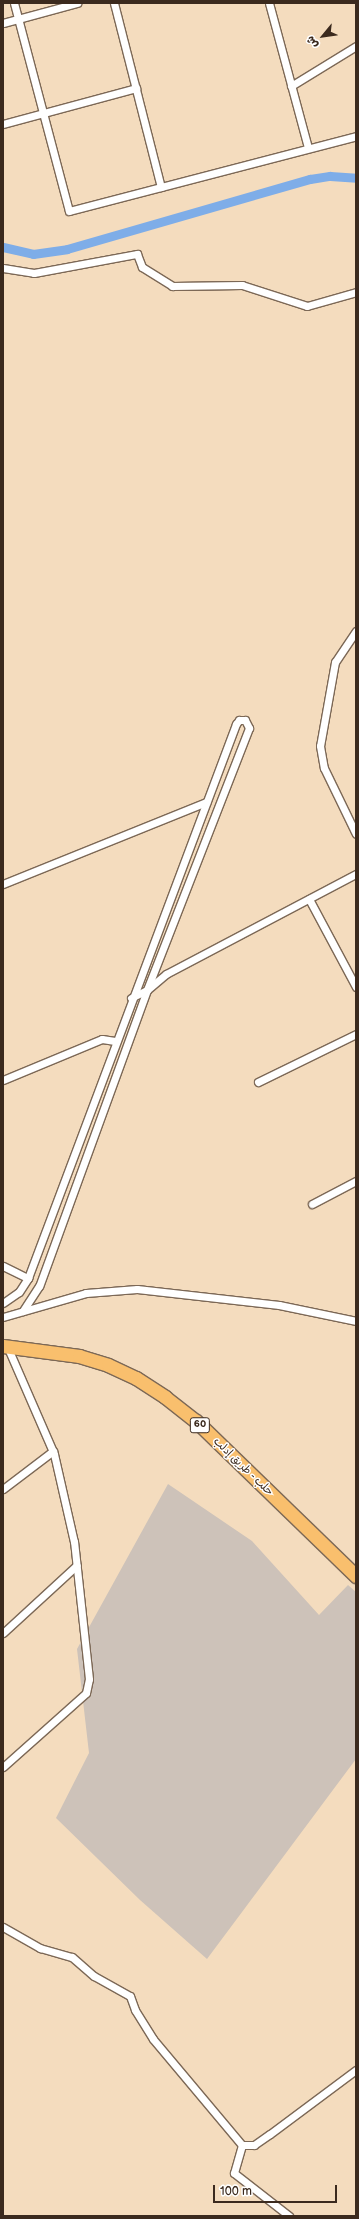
<!DOCTYPE html>
<html>
<head>
<meta charset="utf-8">
<style>
  body { margin:0 }
  #map { position:relative; width:359px; height:2219px; overflow:hidden; background:#f4dcbe; font-family:"Balsamiq Sans","Playpen Sans Arabic",sans-serif }
  div>[style] { position:absolute }
  [style*='--x'] { left:calc(var(--x)*1px); top:calc(var(--y)*1px); width:calc(var(--w)*1px); rotate:calc(var(--a)*1deg) }
  .industrial>* { inset:0; background:#cdc2b9 }
  .canal>* { height:9px; margin:-4.5px; padding:0 4.5px; transform-origin:4.5px; border-radius:4.5px; background:#7eade8 }
  .roads { filter:drop-shadow(1px 0 #7c6856) drop-shadow(-1px 0 #7c6856) drop-shadow(0 1px #7c6856) drop-shadow(0 -1px #7c6856) }
  .street>* { height:7px; margin:-3.5px; padding:0 3.5px; transform-origin:3.5px; border-radius:3.5px; background:#fff }
  .highway>* { height:13px; margin:-6.5px; padding:0 6.5px; transform-origin:6.5px; border-radius:6.5px; background:#f9bf6d }
  span { translate:-50% -50%; white-space:nowrap; text-align:center; line-height:1.15; -webkit-text-stroke:3px #fff; paint-order:stroke }
  .shield-label span { padding:1px 3px; background:#fff; border:1px solid; border-radius:3px; -webkit-text-stroke-width:0 }
  .shield-label { font-size:10px; color:#3b2a1e; font-weight:700 }
  .street-label { font-size:11px; color:#3b2a1e }
  .frame { position:absolute; inset:0; border:4px solid #3b2a1e; pointer-events:none }
  .north { position:absolute; left:303px; top:16px; width:40px; height:40px; -webkit-text-stroke:3px #fff; paint-order:stroke; rotate:241deg; font-size:11px; font-weight:700; line-height:16px; text-align:center; color:#3b2a1e }
  .north::after { content:''; display:block; margin:auto; width:14px; height:18px; background:#3b2a1e; clip-path:polygon(50% 0,100% 100%,50% 72%,0 100%) }
  .scale { position:absolute; left:213px; top:2185px; width:124px; height:18px; box-sizing:border-box; border:2px solid #3b2a1e; border-top:0; padding-left:5px; font-size:12px; line-height:14px; white-space:nowrap; color:#3b2a1e; -webkit-text-stroke:3px #fff; paint-order:stroke }
</style>
</head>
<body>
<div id="map">
  <div class="industrial">
    <i style="clip-path:polygon(168px 1484px,252px 1541px,319px 1615px,348px 1585px,356px 1592px,356px 1759px,207px 1959px,140px 1900px,56px 1818px,89px 1753px,77px 1649px)"></i>
  </div>
  <div class="canal">
    <i style="--x:3;--y:247;--w:31;--a:13"></i>
    <i style="--x:33;--y:254;--w:34;--a:-8"></i>
    <i style="--x:67;--y:249;--w:253;--a:-16.1"></i>
    <i style="--x:310;--y:179;--w:20;--a:-9"></i>
    <i style="--x:330;--y:176;--w:26;--a:4"></i>
  </div>
  <div class="roads">
    <div class="street">
      <i style="--x:14;--y:3;--w:215;--a:75.2"></i>
      <i style="--x:69;--y:211;--w:297;--a:-14.6"></i>
      <i style="--x:114;--y:3;--w:190;--a:75.7"></i>
      <i style="--x:269;--y:3;--w:150;--a:74.9"></i>
      <i style="--x:3;--y:23;--w:77;--a:-15.1"></i>
      <i style="--x:291;--y:86;--w:76;--a:-31.6"></i>
      <i style="--x:3;--y:124;--w:138;--a:-15.1"></i>
      <i style="--x:3;--y:268;--w:31;--a:9"></i>
      <i style="--x:34;--y:273;--w:105;--a:-10.5"></i>
      <i style="--x:137;--y:254;--w:14;--a:69"></i>
      <i style="--x:142;--y:267;--w:36;--a:32"></i>
      <i style="--x:172;--y:286;--w:70;--a:-0.8"></i>
      <i style="--x:242;--y:285;--w:68;--a:17.9"></i>
      <i style="--x:307;--y:306;--w:51;--a:-15.9"></i>
      <i style="--x:356;--y:631;--w:37;--a:124"></i>
      <i style="--x:335;--y:662;--w:85;--a:100.1"></i>
      <i style="--x:320;--y:746;--w:22;--a:80"></i>
      <i style="--x:324;--y:768;--w:73;--a:64.1"></i>
      <i style="--x:3;--y:884;--w:219;--a:-22"></i>
      <i style="--x:309;--y:899;--w:100;--a:61.9"></i>
      <i style="--x:131;--y:998;--w:18;--a:-27"></i>
      <i style="--x:147;--y:990;--w:25;--a:-40"></i>
      <i style="--x:166;--y:974;--w:215;--a:-27.8"></i>
      <i style="--x:3;--y:1080;--w:107;--a:-22.5"></i>
      <i style="--x:102;--y:1039;--w:13;--a:9"></i>
      <i style="--x:258;--y:1082;--w:109;--a:-26.1"></i>
      <i style="--x:312;--y:1204;--w:50;--a:-27.6"></i>
      <i style="--x:3;--y:1266;--w:28;--a:26"></i>
      <i style="--x:3;--y:1303;--w:19;--a:-35"></i>
      <i style="--x:19;--y:1292;--w:17;--a:-57"></i>
      <i style="--x:28;--y:1278;--w:592;--a:-69.42"></i>
      <i style="--x:236;--y:724;--w:5;--a:-53"></i>
      <i style="--x:239;--y:720;--w:6;--a:0"></i>
      <i style="--x:245;--y:720;--w:9;--a:63"></i>
      <i style="--x:249;--y:728;--w:281;--a:111.3"></i>
      <i style="--x:147;--y:990;--w:315;--a:110"></i>
      <i style="--x:39;--y:1286;--w:30;--a:123"></i>
      <i style="--x:3;--y:1317;--w:86;--a:-16.1"></i>
      <i style="--x:86;--y:1293;--w:51;--a:-4.5"></i>
      <i style="--x:137;--y:1289;--w:143;--a:6.4"></i>
      <i style="--x:279;--y:1305;--w:79;--a:11.7"></i>
      <i style="--x:3;--y:1489;--w:63;--a:-37.2"></i>
      <i style="--x:3;--y:1633;--w:100;--a:-42.6"></i>
      <i style="--x:3;--y:1767;--w:111;--a:-41.7"></i>
      <i style="--x:86;--y:1693;--w:14;--a:-78"></i>
      <i style="--x:89;--y:1679;--w:138;--a:-96.2"></i>
      <i style="--x:74;--y:1542;--w:90;--a:-102.8"></i>
      <i style="--x:54;--y:1454;--w:118;--a:-113.5"></i>
      <i style="--x:3;--y:1927;--w:43;--a:29.6"></i>
      <i style="--x:40;--y:1948;--w:33;--a:16"></i>
      <i style="--x:72;--y:1957;--w:29;--a:41"></i>
      <i style="--x:94;--y:1976;--w:41;--a:29.1"></i>
      <i style="--x:130;--y:1996;--w:15;--a:70"></i>
      <i style="--x:135;--y:2010;--w:34;--a:58"></i>
      <i style="--x:153;--y:2039;--w:138;--a:50"></i>
      <i style="--x:242;--y:2145;--w:29;--a:106"></i>
      <i style="--x:234;--y:2173;--w:70;--a:38"></i>
      <i style="--x:242;--y:2145;--w:12;--a:0"></i>
      <i style="--x:254;--y:2145;--w:19;--a:-35"></i>
      <i style="--x:270;--y:2134;--w:107;--a:-36.7"></i>
    </div>
    <div class="highway">
      <i style="--x:3;--y:1346;--w:77;--a:7.5"></i>
      <i style="--x:79;--y:1356;--w:30;--a:17"></i>
      <i style="--x:108;--y:1365;--w:31;--a:25"></i>
      <i style="--x:136;--y:1378;--w:35;--a:33"></i>
      <i style="--x:165;--y:1397;--w:39;--a:38"></i>
      <i style="--x:196;--y:1421;--w:223;--a:44.1"></i>
    </div>
  </div>
  <div class="shield-label">
    <span style="left:200px;top:1425px">60</span>
  </div>
  <div class="street-label">
    <span style="left:243px;top:1467px;rotate:44deg">حلب - طريق إدلب</span>
  </div>
  <div class="frame"></div>
  <div class="north">ش</div>
  <div class="scale">100 m</div>
</div>
</body>
</html>
